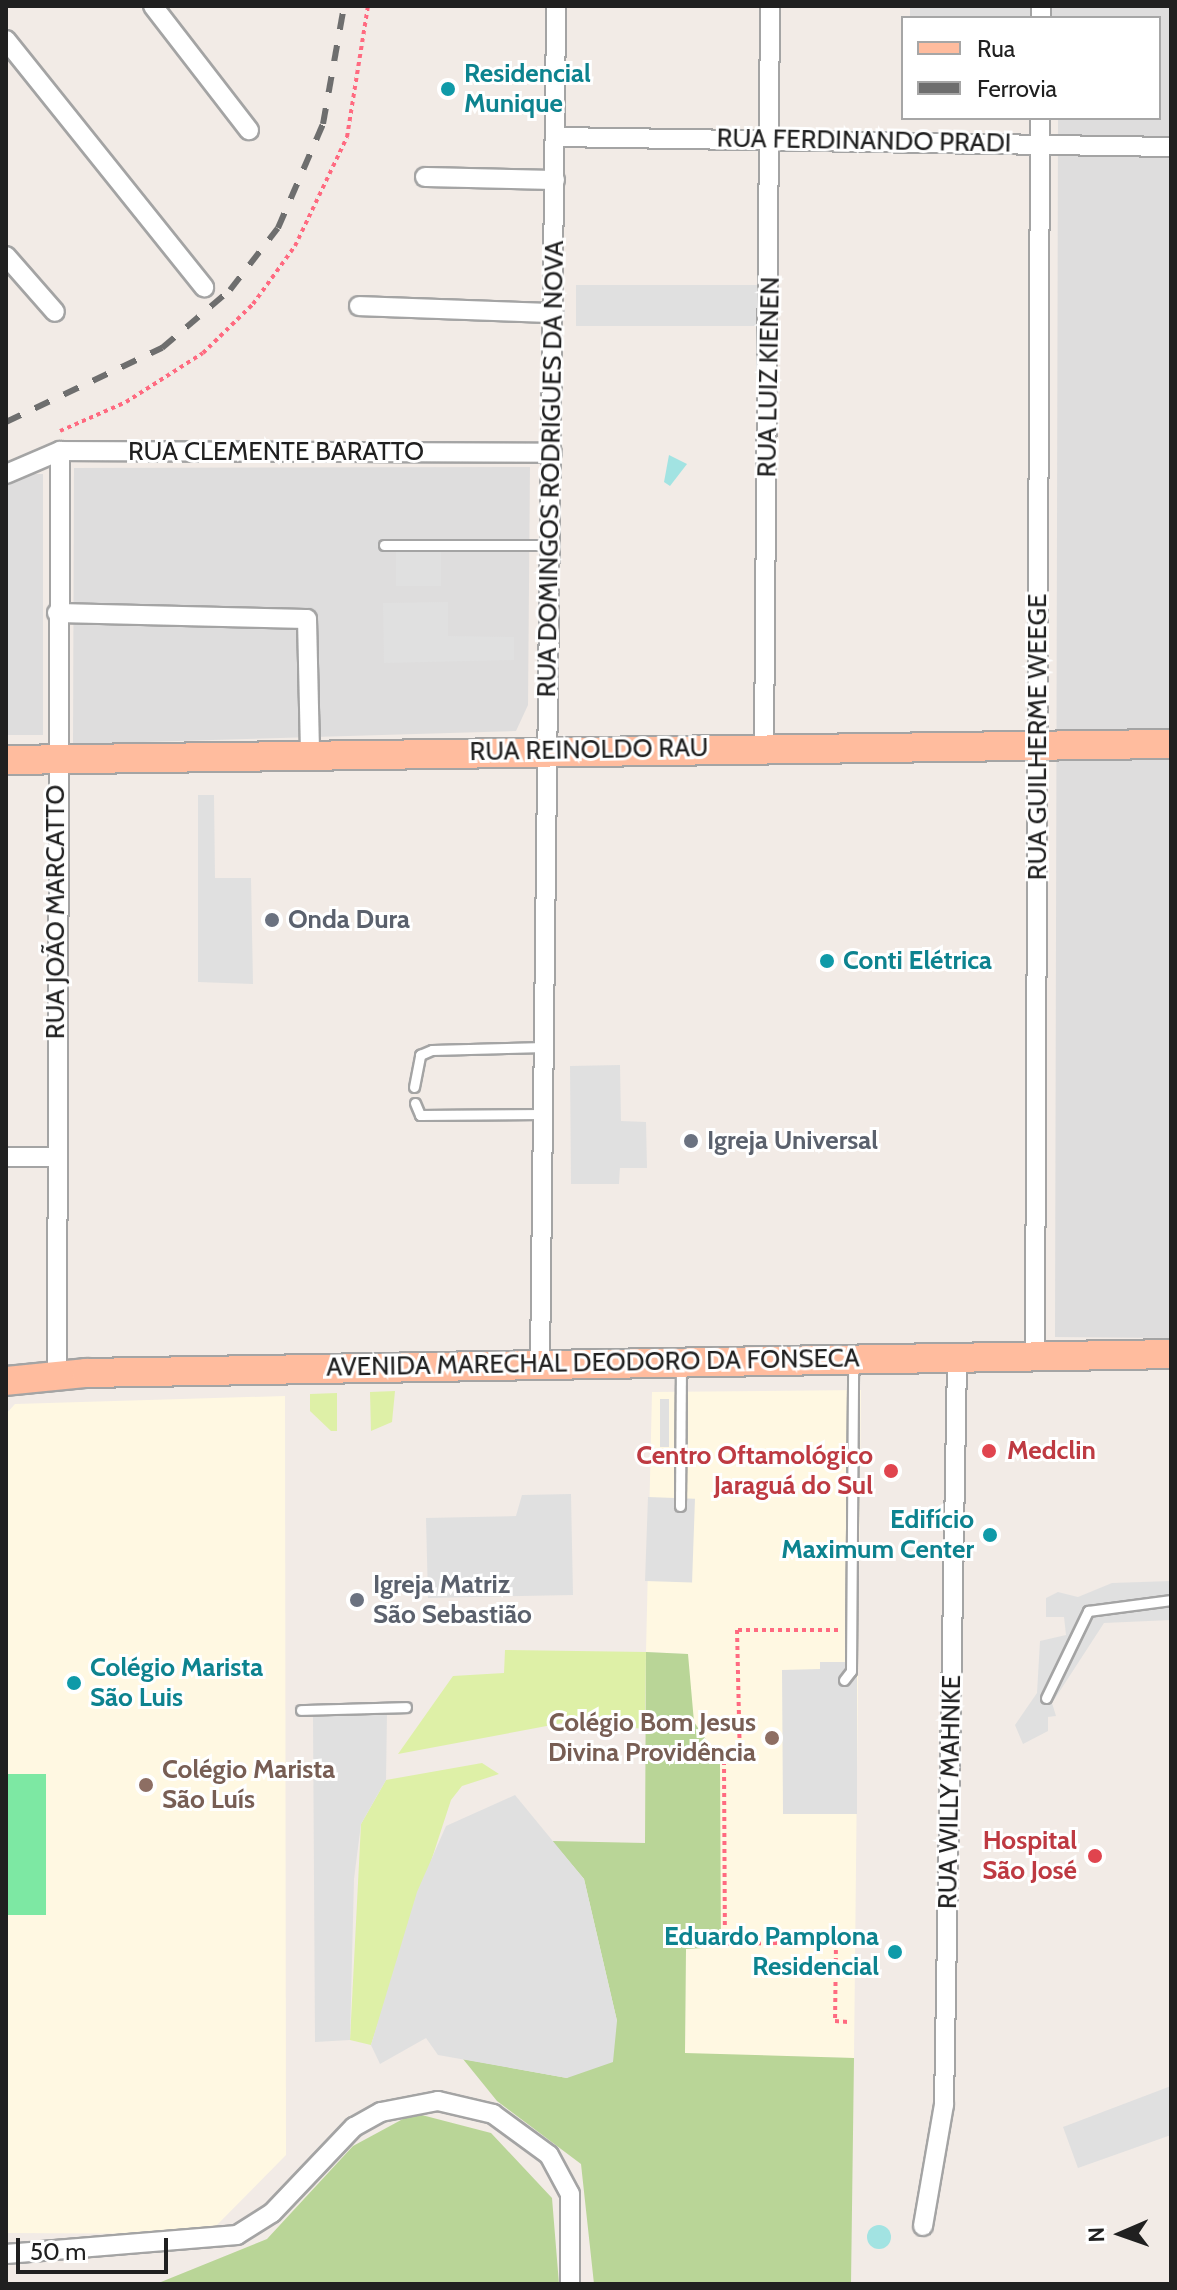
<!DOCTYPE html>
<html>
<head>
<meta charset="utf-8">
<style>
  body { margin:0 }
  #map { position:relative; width:1177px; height:2290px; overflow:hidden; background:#f2ebe6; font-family:Cabin,sans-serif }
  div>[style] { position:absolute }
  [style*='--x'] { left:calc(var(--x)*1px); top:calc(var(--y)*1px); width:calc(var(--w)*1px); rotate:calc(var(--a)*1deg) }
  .residential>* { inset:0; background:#dedddd; transform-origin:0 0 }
  .education>* { inset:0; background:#fff8e2 }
  .grass>* { inset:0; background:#def0a7 }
  .forest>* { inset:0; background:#b9d597 }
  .pitch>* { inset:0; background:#7de8a3; transform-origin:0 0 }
  .parking>* { inset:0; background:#e0e0e0; transform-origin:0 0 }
  .water>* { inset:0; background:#a2e3e2 }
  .round { border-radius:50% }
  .path>* { height:4px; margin-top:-2px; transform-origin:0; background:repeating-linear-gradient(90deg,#ff6a80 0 4px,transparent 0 8px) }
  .roads { filter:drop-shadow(2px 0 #a4a4a4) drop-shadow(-2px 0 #a4a4a4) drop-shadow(0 2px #a4a4a4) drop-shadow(0 -2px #a4a4a4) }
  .lane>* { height:9px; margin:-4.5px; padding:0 4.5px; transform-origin:4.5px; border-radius:4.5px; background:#fff }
  .street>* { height:18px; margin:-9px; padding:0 9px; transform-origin:9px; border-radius:9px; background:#fff }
  .primary>* { height:28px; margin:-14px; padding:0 14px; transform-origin:14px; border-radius:14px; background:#ffbc9e }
  .rail>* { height:6px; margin-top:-3px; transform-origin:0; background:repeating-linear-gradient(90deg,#6e6e6e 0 16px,transparent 0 32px) }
  .dots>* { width:22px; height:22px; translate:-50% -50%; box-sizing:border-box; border:4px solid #fff; border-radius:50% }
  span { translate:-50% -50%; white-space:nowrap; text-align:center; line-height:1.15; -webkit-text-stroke:6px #fff; paint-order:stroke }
  .culture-label { font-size:26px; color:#0d838f; font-weight:700 }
  .left { translate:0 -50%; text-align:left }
  .right { translate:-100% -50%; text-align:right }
  .street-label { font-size:26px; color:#202020 }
  .worship-label { font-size:26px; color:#5b616d; font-weight:700 }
  .health-label { font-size:26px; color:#be3a42; font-weight:700 }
  .education-label { font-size:26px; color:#785e54; font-weight:700 }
  .frame { position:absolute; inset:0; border:8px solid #202020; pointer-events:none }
  .legend { position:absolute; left:901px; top:16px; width:260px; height:104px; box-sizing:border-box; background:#fff; border:2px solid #a6a6a6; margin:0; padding:10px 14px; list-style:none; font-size:24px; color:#202020 }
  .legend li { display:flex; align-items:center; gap:16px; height:40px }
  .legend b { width:40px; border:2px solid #a6a6a6 }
  .north { position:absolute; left:1081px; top:2194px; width:80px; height:80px; -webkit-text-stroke:6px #fff; paint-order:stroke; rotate:268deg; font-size:22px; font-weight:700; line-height:32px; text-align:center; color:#202020 }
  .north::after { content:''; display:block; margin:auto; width:28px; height:36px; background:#202020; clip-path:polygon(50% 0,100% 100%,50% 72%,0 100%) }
  .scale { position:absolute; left:16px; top:2238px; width:152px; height:36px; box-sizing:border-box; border:4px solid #202020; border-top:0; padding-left:10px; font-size:24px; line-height:28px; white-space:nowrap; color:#202020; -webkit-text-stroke:6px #fff; paint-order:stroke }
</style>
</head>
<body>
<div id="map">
  <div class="residential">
    <i style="clip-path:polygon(910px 6px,1171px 6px,1171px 1338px,1055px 1337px,1058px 118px,1159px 118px,1159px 18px,910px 18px)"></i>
    <i style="clip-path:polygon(530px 467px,528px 705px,516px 731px,73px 744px,74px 468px)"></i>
    <i style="left:43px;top:474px;width:261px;height:39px;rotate:90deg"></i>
  </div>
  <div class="education">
    <i style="clip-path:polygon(861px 1390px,854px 2058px,685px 2054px,687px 1654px,646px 1652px,652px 1392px)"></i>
    <i style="clip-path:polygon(285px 1396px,286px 2155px,208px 2234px,6px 2233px,6px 1414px,15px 1404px)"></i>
  </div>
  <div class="grass">
    <i style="clip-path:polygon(395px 1391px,392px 1422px,371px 1431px,370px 1392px)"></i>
    <i style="clip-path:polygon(337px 1393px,337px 1431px,331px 1431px,310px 1411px,310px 1394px)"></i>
    <i style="clip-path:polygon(505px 1650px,646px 1652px,645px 1729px,568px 1722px,398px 1754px,453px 1676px,504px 1673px)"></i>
    <i style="clip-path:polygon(482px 1763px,499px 1774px,462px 1786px,451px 1800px,371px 2045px,350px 2040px,361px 1824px,386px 1780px)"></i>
  </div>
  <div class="forest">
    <i style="clip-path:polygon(646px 1652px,688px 1654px,694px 1722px,720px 1760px,721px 1947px,686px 1949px,685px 2053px,854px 2058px,851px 2284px,594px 2284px,581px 2164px,497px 2101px,463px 2059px,567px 2078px,617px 2021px,584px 1879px,552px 1841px,645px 1843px)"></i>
    <i style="clip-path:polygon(414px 2113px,491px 2133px,552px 2198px,559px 2284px,156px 2284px,267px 2239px,353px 2146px)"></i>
  </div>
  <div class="pitch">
    <i style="left:6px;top:1774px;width:40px;height:141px"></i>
  </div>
  <div class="parking">
    <i style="left:576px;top:285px;width:181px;height:41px"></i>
    <i style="left:396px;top:550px;width:45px;height:36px"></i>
    <i style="clip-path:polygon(448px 602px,448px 636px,514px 637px,514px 660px,384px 663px,383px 603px)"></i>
    <i style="clip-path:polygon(198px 795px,214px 795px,215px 878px,251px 878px,253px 984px,198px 982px)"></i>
    <i style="clip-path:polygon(620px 1065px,621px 1121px,646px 1122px,647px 1168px,620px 1168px,619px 1184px,571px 1184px,570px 1066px)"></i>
    <i style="left:660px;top:1399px;width:9px;height:48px"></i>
    <i style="clip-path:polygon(571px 1494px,573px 1595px,428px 1598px,426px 1518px,516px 1516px,522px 1495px)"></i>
    <i style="left:648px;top:1497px;width:47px;height:84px;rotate:2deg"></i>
    <i style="clip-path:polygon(1171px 1581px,1171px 1620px,1104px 1623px,1052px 1703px,1056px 1716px,1048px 1717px,1048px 1731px,1023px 1744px,1015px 1725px,1037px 1693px,1040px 1641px,1066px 1635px,1064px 1617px,1046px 1617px,1046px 1598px,1058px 1592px,1078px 1597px,1112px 1583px)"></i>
    <i style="clip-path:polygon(820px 1662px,857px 1662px,857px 1814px,783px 1814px,782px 1670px,820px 1669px)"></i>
    <i style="clip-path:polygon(387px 1713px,386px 1780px,361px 1824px,354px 1879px,350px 2040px,315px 2042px,313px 1717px)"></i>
    <i style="clip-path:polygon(515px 1795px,584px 1879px,617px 2021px,613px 2062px,567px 2078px,438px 2055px,426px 2038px,380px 2064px,371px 2045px,417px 1892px,446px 1826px)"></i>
    <i style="clip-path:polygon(1171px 2086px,1171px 2135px,1078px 2168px,1063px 2127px)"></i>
  </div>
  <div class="water">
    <i style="clip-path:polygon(669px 455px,687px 464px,670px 486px,664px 482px)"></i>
    <i class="round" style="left:867px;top:2225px;width:24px;height:24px"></i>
  </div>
  <div class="path">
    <i style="--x:60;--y:431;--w:72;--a:-23.7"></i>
    <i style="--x:126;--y:402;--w:91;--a:-32.5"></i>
    <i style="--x:203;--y:353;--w:70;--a:-44.4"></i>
    <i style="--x:253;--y:304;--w:72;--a:-54.1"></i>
    <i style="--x:295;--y:246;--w:121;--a:-64.5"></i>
    <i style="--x:347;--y:137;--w:133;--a:-80.9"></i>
    <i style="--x:838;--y:1630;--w:101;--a:180"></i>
    <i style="--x:737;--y:1630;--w:131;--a:88.7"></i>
    <i style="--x:740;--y:1761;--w:16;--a:180"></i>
    <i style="--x:724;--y:1761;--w:183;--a:89.7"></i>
    <i style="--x:725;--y:1944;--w:111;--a:-1"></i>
    <i style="--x:836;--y:1942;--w:79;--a:90.7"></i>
    <i style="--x:835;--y:2021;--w:13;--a:4"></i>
  </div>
  <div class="roads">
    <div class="lane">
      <i style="--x:384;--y:545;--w:166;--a:0"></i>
      <i style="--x:414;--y:1087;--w:33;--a:-79"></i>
      <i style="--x:420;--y:1055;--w:13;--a:-23"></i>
      <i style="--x:432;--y:1050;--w:112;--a:-1.5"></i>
      <i style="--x:415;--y:1103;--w:13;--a:67"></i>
      <i style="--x:420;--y:1115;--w:123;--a:-0.5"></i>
      <i style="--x:680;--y:1506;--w:141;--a:-89.6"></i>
      <i style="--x:844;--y:1680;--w:11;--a:-52"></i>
      <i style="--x:851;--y:1671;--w:309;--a:-89.6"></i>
      <i style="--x:1046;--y:1698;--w:97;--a:-64.2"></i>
      <i style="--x:1088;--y:1611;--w:84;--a:-7.5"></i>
      <i style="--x:301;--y:1710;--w:105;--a:-1.6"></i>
    </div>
    <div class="street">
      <i style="--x:153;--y:6;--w:157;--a:52.3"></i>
      <i style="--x:1041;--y:18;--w:12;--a:-90"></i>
      <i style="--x:6;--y:40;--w:317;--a:51.3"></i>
      <i style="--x:556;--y:137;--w:615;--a:0.93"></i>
      <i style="--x:425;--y:177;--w:130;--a:1.3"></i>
      <i style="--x:6;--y:256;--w:74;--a:48.8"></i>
      <i style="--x:359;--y:306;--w:195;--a:2.1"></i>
      <i style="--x:6;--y:474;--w:59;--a:-23.1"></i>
      <i style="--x:60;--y:451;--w:492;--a:0.2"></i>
      <i style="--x:57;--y:613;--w:250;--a:1.4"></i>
      <i style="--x:307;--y:619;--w:135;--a:88.7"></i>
      <i style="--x:764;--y:749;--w:743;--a:-89.54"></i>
      <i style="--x:6;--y:1157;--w:49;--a:0"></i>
      <i style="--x:1035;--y:1356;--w:1238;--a:-89.77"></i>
      <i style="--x:540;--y:1364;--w:1358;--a:-89.32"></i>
      <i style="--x:57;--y:1374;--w:923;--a:-89.81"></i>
      <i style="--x:923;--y:2226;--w:123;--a:-80.2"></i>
      <i style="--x:944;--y:2105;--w:748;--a:-89"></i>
      <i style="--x:6;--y:2254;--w:232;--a:-4.7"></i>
      <i style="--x:237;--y:2235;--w:41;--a:-32.2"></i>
      <i style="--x:272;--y:2213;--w:119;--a:-46.4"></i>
      <i style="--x:354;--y:2127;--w:31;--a:-29"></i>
      <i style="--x:381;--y:2112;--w:58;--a:-10.9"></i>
      <i style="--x:438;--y:2101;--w:57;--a:13.3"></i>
      <i style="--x:493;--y:2114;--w:69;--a:36.2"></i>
      <i style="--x:549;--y:2155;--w:44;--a:61.7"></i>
      <i style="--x:570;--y:2194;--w:90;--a:90"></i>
    </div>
    <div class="primary">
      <i style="--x:6;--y:760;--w:1165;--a:-0.79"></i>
      <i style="--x:6;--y:1381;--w:80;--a:-5.7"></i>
      <i style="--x:86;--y:1373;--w:1085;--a:-1"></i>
    </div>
  </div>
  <div class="rail">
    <i style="--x:6;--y:422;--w:173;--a:-25.4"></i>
    <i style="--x:162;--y:348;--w:89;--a:-40.5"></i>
    <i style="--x:230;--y:290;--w:78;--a:-52.3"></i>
    <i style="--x:278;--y:228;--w:113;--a:-66.6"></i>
    <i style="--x:323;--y:124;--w:120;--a:-79.9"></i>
  </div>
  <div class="dots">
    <i style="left:448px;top:89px;background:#0f9aa8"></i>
    <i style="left:272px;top:920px;background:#6b7280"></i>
    <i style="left:827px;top:961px;background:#0f9aa8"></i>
    <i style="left:691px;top:1141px;background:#6b7280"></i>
    <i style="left:989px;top:1451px;background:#e0444e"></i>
    <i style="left:891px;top:1471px;background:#e0444e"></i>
    <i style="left:990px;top:1535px;background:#0f9aa8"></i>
    <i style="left:357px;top:1600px;background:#6b7280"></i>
    <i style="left:74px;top:1683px;background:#0f9aa8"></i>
    <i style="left:772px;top:1738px;background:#8d6e63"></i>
    <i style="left:146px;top:1785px;background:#8d6e63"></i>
    <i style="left:1095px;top:1856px;background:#e0444e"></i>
    <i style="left:895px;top:1952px;background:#0f9aa8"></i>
  </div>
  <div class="culture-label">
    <span class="left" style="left:464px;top:89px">Residencial<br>Munique</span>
    <span class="left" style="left:843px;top:961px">Conti Elétrica</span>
    <span class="right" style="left:974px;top:1535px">Edifício<br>Maximum Center</span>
    <span class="left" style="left:90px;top:1683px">Colégio Marista<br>São Luis</span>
    <span class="right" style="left:879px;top:1952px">Eduardo Pamplona<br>Residencial</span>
  </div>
  <div class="street-label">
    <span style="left:864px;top:141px;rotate:1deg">RUA FERDINANDO PRADI</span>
    <span style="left:769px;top:377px;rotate:-89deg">RUA LUIZ KIENEN</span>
    <span style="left:276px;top:452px">RUA CLEMENTE BARATTO</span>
    <span style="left:551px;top:469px;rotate:-89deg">RUA DOMINGOS RODRIGUES DA NOVA</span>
    <span style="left:1038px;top:737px;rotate:-90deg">RUA GUILHERME WEEGE</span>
    <span style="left:589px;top:750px;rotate:-1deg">RUA REINOLDO RAU</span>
    <span style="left:56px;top:912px;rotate:-90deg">RUA JOÃO MARCATTO</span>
    <span style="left:593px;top:1363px;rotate:-1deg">AVENIDA MARECHAL DEODORO DA FONSECA</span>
    <span style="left:950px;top:1792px;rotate:-89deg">RUA WILLY MAHNKE</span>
  </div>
  <div class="worship-label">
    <span class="left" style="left:288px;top:920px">Onda Dura</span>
    <span class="left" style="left:707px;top:1141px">Igreja Universal</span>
    <span class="left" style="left:373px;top:1600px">Igreja Matriz<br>São Sebastião</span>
  </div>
  <div class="health-label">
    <span class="left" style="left:1007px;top:1451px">Medclin</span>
    <span class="right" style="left:873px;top:1471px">Centro Oftamológico<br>Jaraguá do Sul</span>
    <span class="right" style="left:1077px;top:1856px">Hospital<br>São José</span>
  </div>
  <div class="education-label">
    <span class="right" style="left:756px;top:1738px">Colégio Bom Jesus<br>Divina Providência</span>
    <span class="left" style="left:162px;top:1785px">Colégio Marista<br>São Luís</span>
  </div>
  <div class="frame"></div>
  <ul class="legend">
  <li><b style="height:10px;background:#ffbc9e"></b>Rua</li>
  <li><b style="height:10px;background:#6e6e6e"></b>Ferrovia</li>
  </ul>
  <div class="north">N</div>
  <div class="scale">50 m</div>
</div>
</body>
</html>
